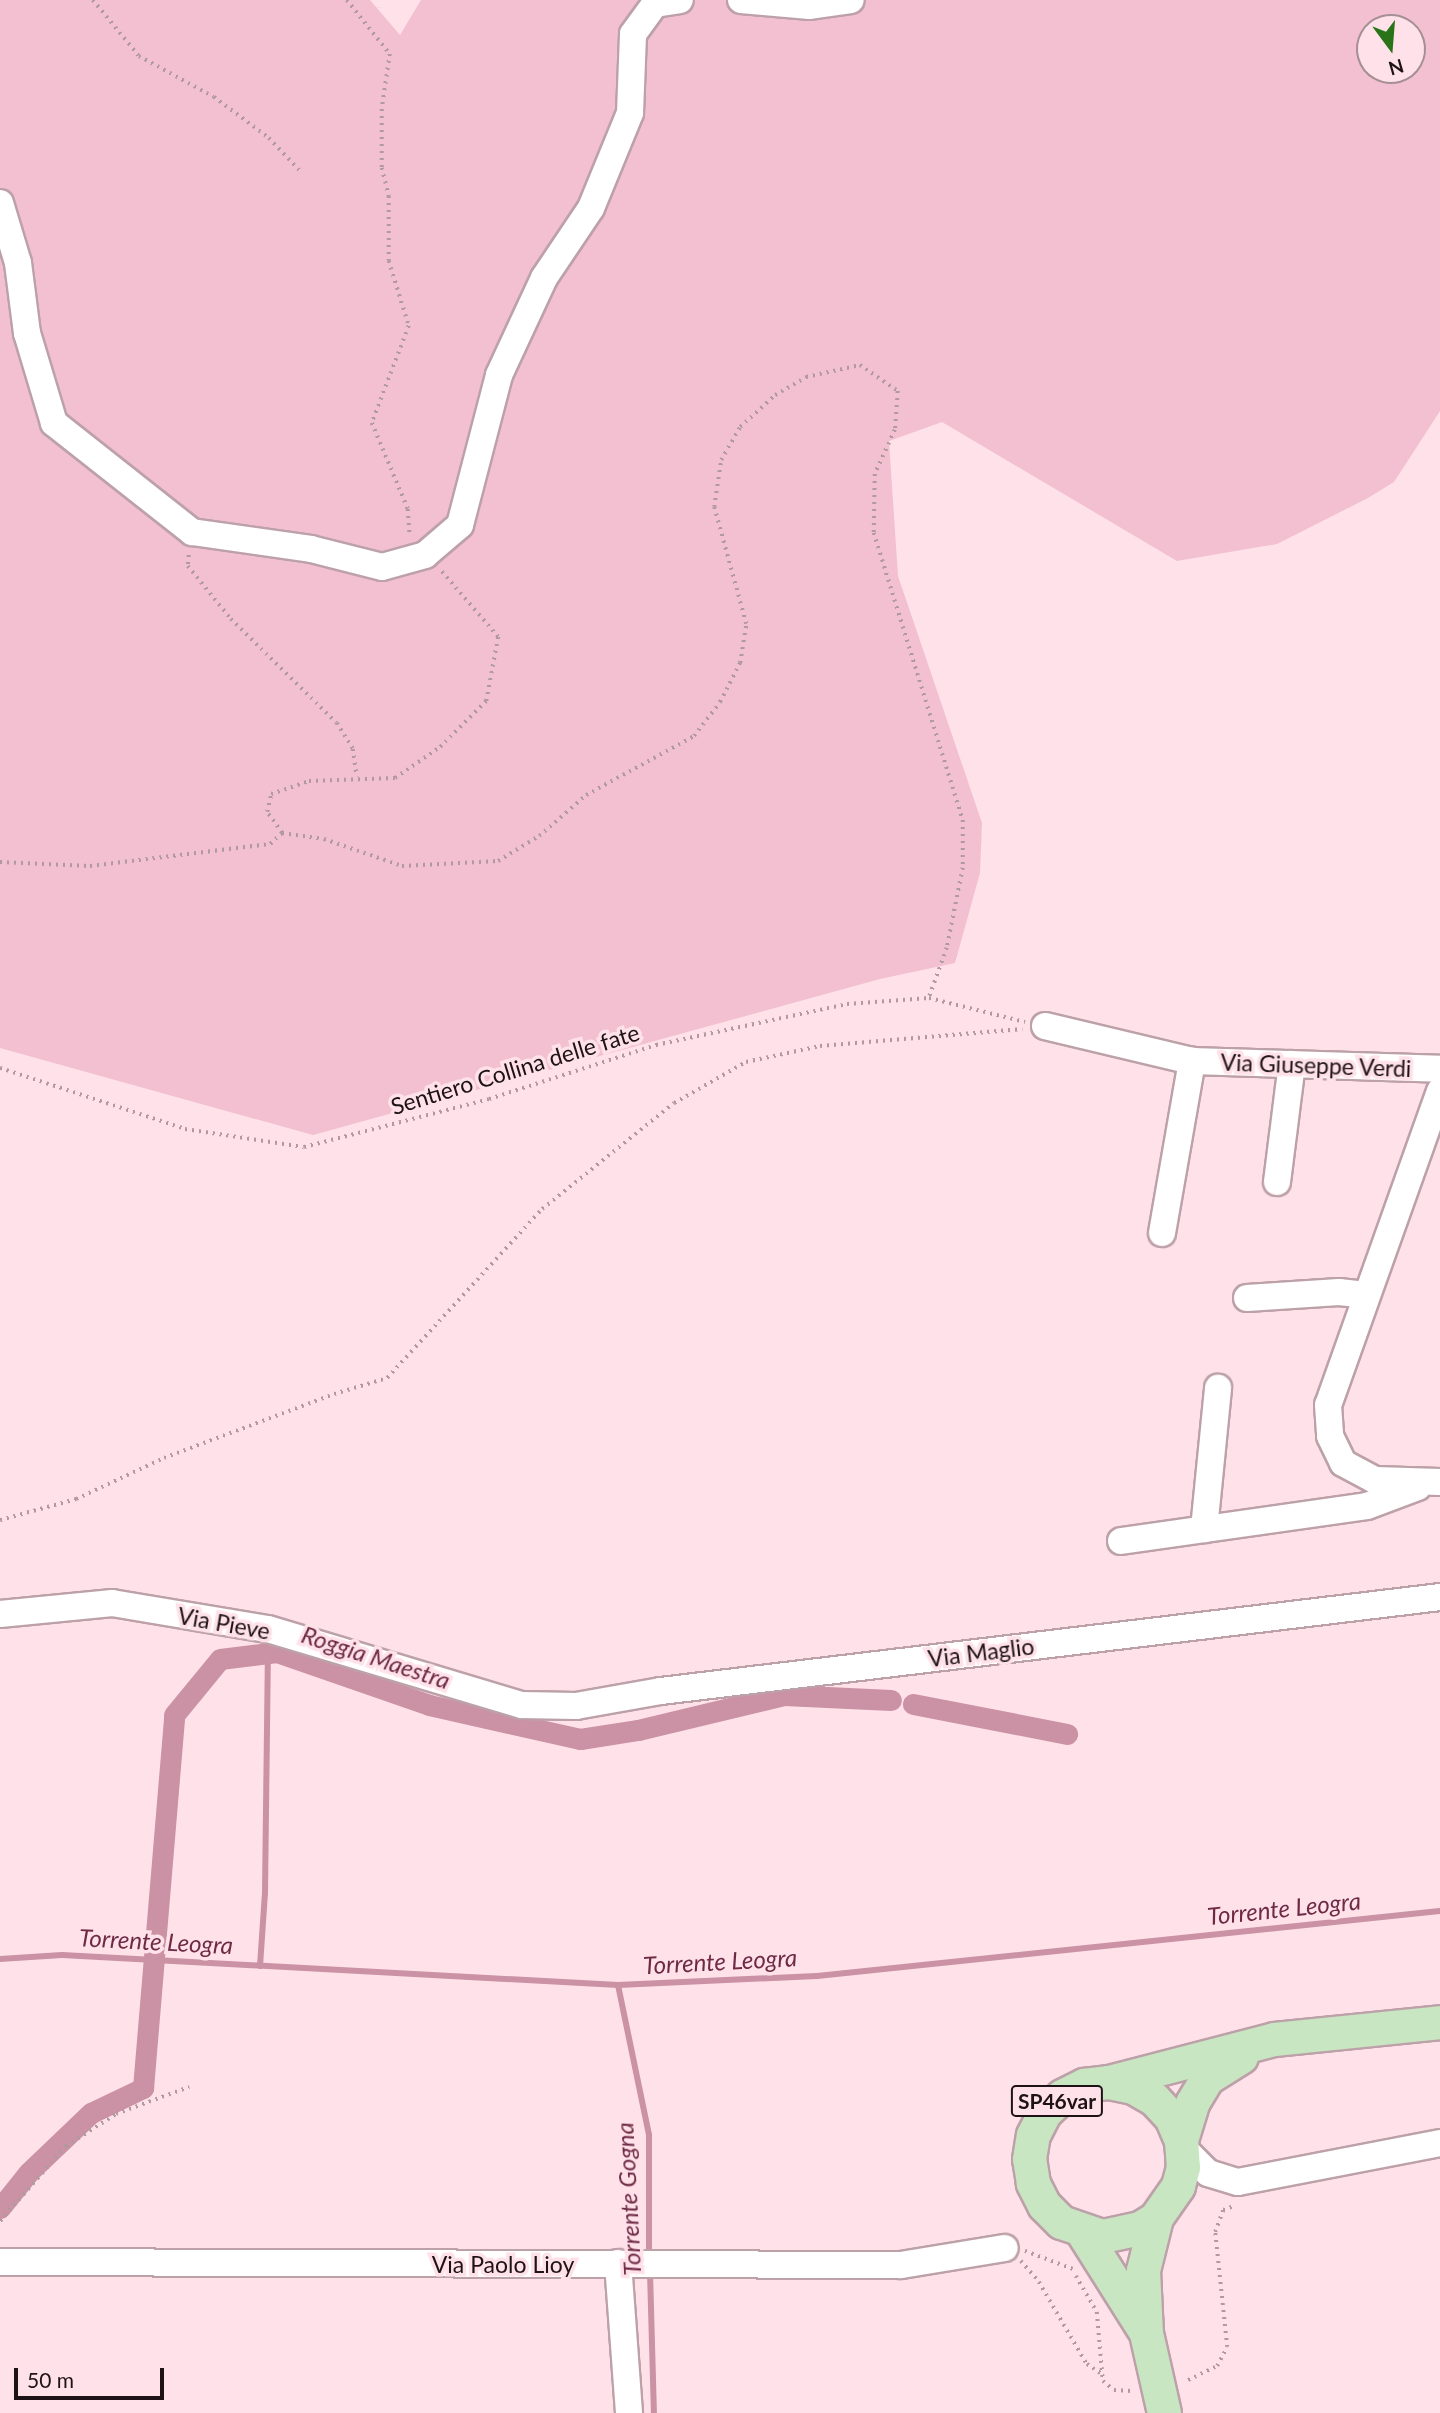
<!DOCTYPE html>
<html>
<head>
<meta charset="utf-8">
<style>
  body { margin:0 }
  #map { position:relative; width:1440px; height:2413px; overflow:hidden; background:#ffe1e9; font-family:Lato,sans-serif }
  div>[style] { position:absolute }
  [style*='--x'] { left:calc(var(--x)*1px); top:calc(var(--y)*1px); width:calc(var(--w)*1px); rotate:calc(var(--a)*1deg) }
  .green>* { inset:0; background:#f2c0d0 }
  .stream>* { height:6px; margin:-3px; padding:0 3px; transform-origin:3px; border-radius:3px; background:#ca92a4 }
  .canal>* { height:21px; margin:-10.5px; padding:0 10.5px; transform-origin:10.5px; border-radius:10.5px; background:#ca92a4 }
  .path>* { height:3.5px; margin-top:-1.75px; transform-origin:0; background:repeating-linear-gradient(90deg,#b0999f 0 2px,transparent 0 7px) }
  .roads { filter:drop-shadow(2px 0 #bda1a9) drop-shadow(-2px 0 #bda1a9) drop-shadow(0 2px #bda1a9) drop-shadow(0 -2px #bda1a9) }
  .minor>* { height:26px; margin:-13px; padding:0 13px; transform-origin:13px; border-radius:13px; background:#fff }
  .major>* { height:33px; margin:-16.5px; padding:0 16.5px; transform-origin:16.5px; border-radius:16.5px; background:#c9e6c3 }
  span { translate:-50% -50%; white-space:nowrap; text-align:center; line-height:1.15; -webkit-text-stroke:7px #ffe1e9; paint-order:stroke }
  .shield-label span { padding:2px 5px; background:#ffe1e9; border:2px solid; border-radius:5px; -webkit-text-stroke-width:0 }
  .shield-label { font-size:21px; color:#1d1317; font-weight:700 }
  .street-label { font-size:23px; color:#1d1317 }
  .water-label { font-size:24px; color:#6e2a45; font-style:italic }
  .north { position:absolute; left:1356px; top:14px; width:70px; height:70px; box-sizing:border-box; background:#ffe1e9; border:2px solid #a58f95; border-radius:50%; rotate:164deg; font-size:19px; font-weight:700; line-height:28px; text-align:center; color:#1d1317 }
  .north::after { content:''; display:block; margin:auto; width:24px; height:32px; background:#297418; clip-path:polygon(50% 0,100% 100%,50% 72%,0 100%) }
  .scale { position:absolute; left:14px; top:2368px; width:150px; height:32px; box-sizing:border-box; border:4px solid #1d1317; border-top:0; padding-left:9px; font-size:21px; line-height:24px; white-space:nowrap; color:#1d1317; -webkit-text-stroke:5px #ffe1e9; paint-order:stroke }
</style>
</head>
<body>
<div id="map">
  <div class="green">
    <i style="clip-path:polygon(evenodd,0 0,370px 0,400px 35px,421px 0,1440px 0,1440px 411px,1394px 482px,1368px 498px,1277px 544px,1177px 561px,942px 422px,889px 441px,898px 576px,982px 823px,980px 873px,955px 963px,880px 979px,313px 1135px,0 1048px,0 0,1370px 28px,1412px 28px,1412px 70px,1370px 70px,1370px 28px)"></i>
  </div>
  <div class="stream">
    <i style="--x:0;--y:1959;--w:62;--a:-3.7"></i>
    <i style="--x:62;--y:1955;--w:557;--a:3.09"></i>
    <i style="--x:618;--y:1985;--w:199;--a:-2.6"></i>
    <i style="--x:817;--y:1976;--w:626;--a:-5.96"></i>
    <i style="--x:260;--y:1966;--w:74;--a:-86.1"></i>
    <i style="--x:265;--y:1892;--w:240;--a:-89.3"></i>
    <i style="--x:618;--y:1985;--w:153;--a:78.3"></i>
    <i style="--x:649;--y:2135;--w:122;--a:90"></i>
    <i style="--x:650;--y:2272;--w:141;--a:88.4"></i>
  </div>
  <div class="canal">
    <i style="--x:913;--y:1704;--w:157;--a:11"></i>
    <i style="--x:0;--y:2208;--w:46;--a:-51.1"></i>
    <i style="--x:29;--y:2172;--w:86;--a:-43.6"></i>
    <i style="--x:91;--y:2113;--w:58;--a:-25.7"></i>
    <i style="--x:143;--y:2088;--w:374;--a:-85.2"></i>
    <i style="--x:174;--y:1715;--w:72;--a:-50.6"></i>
    <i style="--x:220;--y:1659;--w:57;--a:-7"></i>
    <i style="--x:277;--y:1652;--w:161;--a:19.2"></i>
    <i style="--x:429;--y:1705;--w:155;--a:12.7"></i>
    <i style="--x:580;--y:1739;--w:59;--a:-8.8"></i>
    <i style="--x:638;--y:1730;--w:150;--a:-13.5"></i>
    <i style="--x:784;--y:1695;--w:107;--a:2.7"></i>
  </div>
  <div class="path">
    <i style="--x:93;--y:0;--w:72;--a:50.6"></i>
    <i style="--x:139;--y:56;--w:85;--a:28.7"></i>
    <i style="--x:214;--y:97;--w:69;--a:36.7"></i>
    <i style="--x:269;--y:138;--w:48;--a:46.7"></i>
    <i style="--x:347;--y:0;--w:69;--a:51.5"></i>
    <i style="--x:390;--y:54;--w:56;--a:98.3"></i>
    <i style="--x:382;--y:109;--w:59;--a:90"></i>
    <i style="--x:382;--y:168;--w:29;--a:76"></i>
    <i style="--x:389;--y:196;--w:65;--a:90"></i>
    <i style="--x:389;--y:261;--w:68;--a:72.9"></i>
    <i style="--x:409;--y:326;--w:104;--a:110.9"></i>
    <i style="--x:372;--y:423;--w:93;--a:67.3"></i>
    <i style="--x:408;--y:509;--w:26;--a:86"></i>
    <i style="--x:189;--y:555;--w:11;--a:95"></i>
    <i style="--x:188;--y:566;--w:68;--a:50.9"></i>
    <i style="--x:231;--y:619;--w:148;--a:44.5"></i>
    <i style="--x:337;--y:723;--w:31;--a:58"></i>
    <i style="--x:353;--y:749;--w:28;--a:82"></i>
    <i style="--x:282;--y:833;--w:42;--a:8.1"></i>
    <i style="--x:324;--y:839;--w:83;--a:19.1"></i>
    <i style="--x:402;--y:866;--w:96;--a:-3"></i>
    <i style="--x:498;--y:861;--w:48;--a:-31.4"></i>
    <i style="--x:539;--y:836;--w:62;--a:-41.1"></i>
    <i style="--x:586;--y:795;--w:123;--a:-28.6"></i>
    <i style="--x:694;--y:736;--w:43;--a:-52.6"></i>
    <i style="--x:720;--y:702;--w:44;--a:-62.9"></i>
    <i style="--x:740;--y:663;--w:39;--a:-81"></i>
    <i style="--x:746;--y:624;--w:121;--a:-105.3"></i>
    <i style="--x:714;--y:507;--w:48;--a:-81.5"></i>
    <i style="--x:721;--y:460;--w:38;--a:-60"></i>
    <i style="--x:740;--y:427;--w:47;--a:-42.4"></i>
    <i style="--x:775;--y:395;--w:36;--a:-30"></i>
    <i style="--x:806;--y:377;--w:55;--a:-12.5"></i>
    <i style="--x:860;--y:365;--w:46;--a:34.4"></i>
    <i style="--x:898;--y:391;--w:39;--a:94"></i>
    <i style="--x:895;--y:430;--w:48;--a:114.4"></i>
    <i style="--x:875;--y:474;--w:59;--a:91"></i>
    <i style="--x:874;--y:533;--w:300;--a:72.8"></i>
    <i style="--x:963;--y:820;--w:48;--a:90"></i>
    <i style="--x:963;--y:868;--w:82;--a:101.3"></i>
    <i style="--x:947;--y:948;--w:53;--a:109.8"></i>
    <i style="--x:0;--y:862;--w:90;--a:2.5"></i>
    <i style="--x:90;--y:866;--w:181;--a:-7"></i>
    <i style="--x:270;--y:844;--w:16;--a:-43"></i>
    <i style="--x:282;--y:833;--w:26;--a:-126"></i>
    <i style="--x:267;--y:812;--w:18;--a:-77"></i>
    <i style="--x:271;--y:794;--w:40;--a:-18.9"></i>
    <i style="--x:309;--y:781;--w:86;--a:-2"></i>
    <i style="--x:395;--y:778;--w:55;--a:-34.6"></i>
    <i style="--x:440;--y:747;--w:65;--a:-45"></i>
    <i style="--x:486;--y:701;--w:65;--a:-79.4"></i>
    <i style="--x:498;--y:637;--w:89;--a:-130.9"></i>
    <i style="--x:0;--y:1068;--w:195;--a:18.2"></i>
    <i style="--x:185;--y:1129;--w:120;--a:8.6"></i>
    <i style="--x:304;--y:1147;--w:191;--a:-14.5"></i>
    <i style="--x:489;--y:1099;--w:176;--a:-17.9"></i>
    <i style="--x:656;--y:1045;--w:195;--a:-12.1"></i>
    <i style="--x:847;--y:1004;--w:82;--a:-4.2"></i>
    <i style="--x:929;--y:998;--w:99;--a:14"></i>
    <i style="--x:0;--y:1520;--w:79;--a:-15.4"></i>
    <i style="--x:76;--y:1499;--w:97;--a:-25"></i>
    <i style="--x:164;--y:1458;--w:182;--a:-20.6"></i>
    <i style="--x:334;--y:1394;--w:55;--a:-16.8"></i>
    <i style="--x:387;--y:1378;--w:229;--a:-47.5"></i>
    <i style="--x:542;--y:1209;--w:169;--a:-38.8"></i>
    <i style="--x:674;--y:1103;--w:83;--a:-29.7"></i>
    <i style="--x:746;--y:1062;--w:76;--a:-12.2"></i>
    <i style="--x:820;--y:1046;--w:203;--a:-4.8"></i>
    <i style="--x:0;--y:2221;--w:100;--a:-48.7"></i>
    <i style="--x:66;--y:2146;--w:59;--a:-32.6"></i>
    <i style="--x:116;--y:2114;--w:78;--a:-20.3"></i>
    <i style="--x:1025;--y:2251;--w:51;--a:20.6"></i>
    <i style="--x:1021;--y:2261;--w:28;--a:49"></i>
    <i style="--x:1039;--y:2282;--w:95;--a:59.7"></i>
    <i style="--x:1087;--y:2364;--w:18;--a:34"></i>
    <i style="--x:1076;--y:2276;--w:42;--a:59.7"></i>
    <i style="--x:1097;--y:2312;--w:69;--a:85"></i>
    <i style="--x:1103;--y:2381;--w:14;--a:39"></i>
    <i style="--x:1114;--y:2390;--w:17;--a:3"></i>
    <i style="--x:1188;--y:2380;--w:32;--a:-26"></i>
    <i style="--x:1217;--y:2366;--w:21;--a:-62"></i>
    <i style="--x:1227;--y:2347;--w:116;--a:-96"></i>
    <i style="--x:1215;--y:2232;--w:23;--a:-70"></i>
    <i style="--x:1223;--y:2210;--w:12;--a:-20"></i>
  </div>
  <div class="roads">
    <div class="minor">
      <i style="--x:741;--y:0;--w:69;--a:5"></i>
      <i style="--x:810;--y:6;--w:41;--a:-8.3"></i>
      <i style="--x:0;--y:203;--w:63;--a:73.3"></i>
      <i style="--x:18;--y:263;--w:71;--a:82.7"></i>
      <i style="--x:27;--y:333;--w:94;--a:73.3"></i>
      <i style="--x:54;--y:423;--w:176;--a:38.3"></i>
      <i style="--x:192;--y:532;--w:120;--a:8.1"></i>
      <i style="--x:311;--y:549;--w:73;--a:14.2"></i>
      <i style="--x:382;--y:567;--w:45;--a:-15.6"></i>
      <i style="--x:425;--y:555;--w:46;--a:-40.6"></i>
      <i style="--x:460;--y:525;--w:155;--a:-75.4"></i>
      <i style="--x:499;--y:375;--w:107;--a:-65.1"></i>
      <i style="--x:544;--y:278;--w:84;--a:-56.1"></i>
      <i style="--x:591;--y:208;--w:103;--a:-67.7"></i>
      <i style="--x:630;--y:113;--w:79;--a:-87.8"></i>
      <i style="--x:633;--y:34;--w:37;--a:-54"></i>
      <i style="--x:655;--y:4;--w:25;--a:-9"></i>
      <i style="--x:1045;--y:1026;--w:151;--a:13.4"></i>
      <i style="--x:1192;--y:1061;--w:248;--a:1.8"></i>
      <i style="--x:1440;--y:1091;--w:333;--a:109.6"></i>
      <i style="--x:1328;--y:1405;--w:31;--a:86"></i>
      <i style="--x:1330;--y:1436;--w:30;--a:64"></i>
      <i style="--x:1343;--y:1463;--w:36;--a:28"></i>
      <i style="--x:1375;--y:1480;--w:65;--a:1.8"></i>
      <i style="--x:1277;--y:1182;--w:119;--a:-82.8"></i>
      <i style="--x:1162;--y:1233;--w:175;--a:-80.1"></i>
      <i style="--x:1247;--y:1298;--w:92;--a:-3.7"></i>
      <i style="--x:1339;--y:1292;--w:27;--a:6"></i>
      <i style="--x:1204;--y:1529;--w:142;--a:-84.3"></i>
      <i style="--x:1121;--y:1541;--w:248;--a:-8.1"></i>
      <i style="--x:1367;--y:1506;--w:54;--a:-20.4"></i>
      <i style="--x:0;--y:1614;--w:113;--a:-5.6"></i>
      <i style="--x:112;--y:1603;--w:158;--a:9.5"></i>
      <i style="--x:268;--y:1629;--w:265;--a:16.7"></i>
      <i style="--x:522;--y:1705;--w:54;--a:1.1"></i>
      <i style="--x:576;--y:1706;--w:86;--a:-10"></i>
      <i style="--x:661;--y:1691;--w:785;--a:-6.88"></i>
      <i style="--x:1182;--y:2147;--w:37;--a:45"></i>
      <i style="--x:1208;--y:2173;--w:31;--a:17"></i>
      <i style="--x:1238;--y:2182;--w:206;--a:-10.9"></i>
      <i style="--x:0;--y:2262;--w:901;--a:0.19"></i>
      <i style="--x:901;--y:2265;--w:105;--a:-9.3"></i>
      <i style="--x:618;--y:2263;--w:150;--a:85.8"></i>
    </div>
    <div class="major">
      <i style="--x:1109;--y:2082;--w:171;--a:-14.6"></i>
      <i style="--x:1274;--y:2039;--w:167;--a:-5.8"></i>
      <i style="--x:1181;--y:2140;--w:39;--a:-73"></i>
      <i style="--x:1192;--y:2103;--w:29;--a:-59"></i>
      <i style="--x:1207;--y:2078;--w:40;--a:-32"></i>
      <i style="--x:1156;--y:2218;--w:19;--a:148"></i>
      <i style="--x:1140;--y:2228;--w:39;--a:168"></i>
      <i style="--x:1102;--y:2236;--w:43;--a:-161.1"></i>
      <i style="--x:1061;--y:2222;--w:24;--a:-135"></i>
      <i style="--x:1044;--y:2205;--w:25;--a:-117"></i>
      <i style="--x:1033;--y:2183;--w:24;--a:-99"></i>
      <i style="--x:1029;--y:2159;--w:24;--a:-81"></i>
      <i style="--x:1033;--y:2135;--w:25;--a:-63"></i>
      <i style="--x:1044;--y:2113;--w:25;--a:-43"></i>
      <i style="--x:1062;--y:2096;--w:25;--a:-27"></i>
      <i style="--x:1084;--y:2085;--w:25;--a:-7"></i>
      <i style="--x:1109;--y:2082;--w:25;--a:12"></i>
      <i style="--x:1133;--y:2087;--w:24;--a:30"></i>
      <i style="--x:1154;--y:2099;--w:25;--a:47"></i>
      <i style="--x:1171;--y:2117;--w:25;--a:67"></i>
      <i style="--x:1181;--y:2140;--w:27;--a:86"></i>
      <i style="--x:1183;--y:2167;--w:20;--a:105"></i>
      <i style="--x:1178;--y:2186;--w:39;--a:125"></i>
      <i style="--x:1156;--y:2218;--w:54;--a:104"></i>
      <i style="--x:1143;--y:2270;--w:63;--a:87.3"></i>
      <i style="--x:1146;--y:2333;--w:82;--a:77.3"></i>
      <i style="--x:1083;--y:2233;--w:112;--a:57.7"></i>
    </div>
  </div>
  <div class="shield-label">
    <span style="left:1057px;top:2101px">SP46var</span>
  </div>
  <div class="street-label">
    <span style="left:1316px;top:1065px;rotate:2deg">Via Giuseppe Verdi</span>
    <span style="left:515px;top:1069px;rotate:-17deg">Sentiero Collina delle fate</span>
    <span style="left:224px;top:1623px;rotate:10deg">Via Pieve</span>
    <span style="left:981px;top:1652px;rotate:-7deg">Via Maglio</span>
    <span style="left:503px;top:2264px">Via Paolo Lioy</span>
  </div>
  <div class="water-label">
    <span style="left:376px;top:1657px;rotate:18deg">Roggia Maestra</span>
    <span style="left:1284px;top:1908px;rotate:-6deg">Torrente Leogra</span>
    <span style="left:156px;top:1941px;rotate:3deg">Torrente Leogra</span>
    <span style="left:720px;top:1961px;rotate:-3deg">Torrente Leogra</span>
    <span style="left:628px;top:2199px;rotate:-93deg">Torrente Gogna</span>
  </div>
  <div class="north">N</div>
  <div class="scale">50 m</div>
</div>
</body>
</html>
